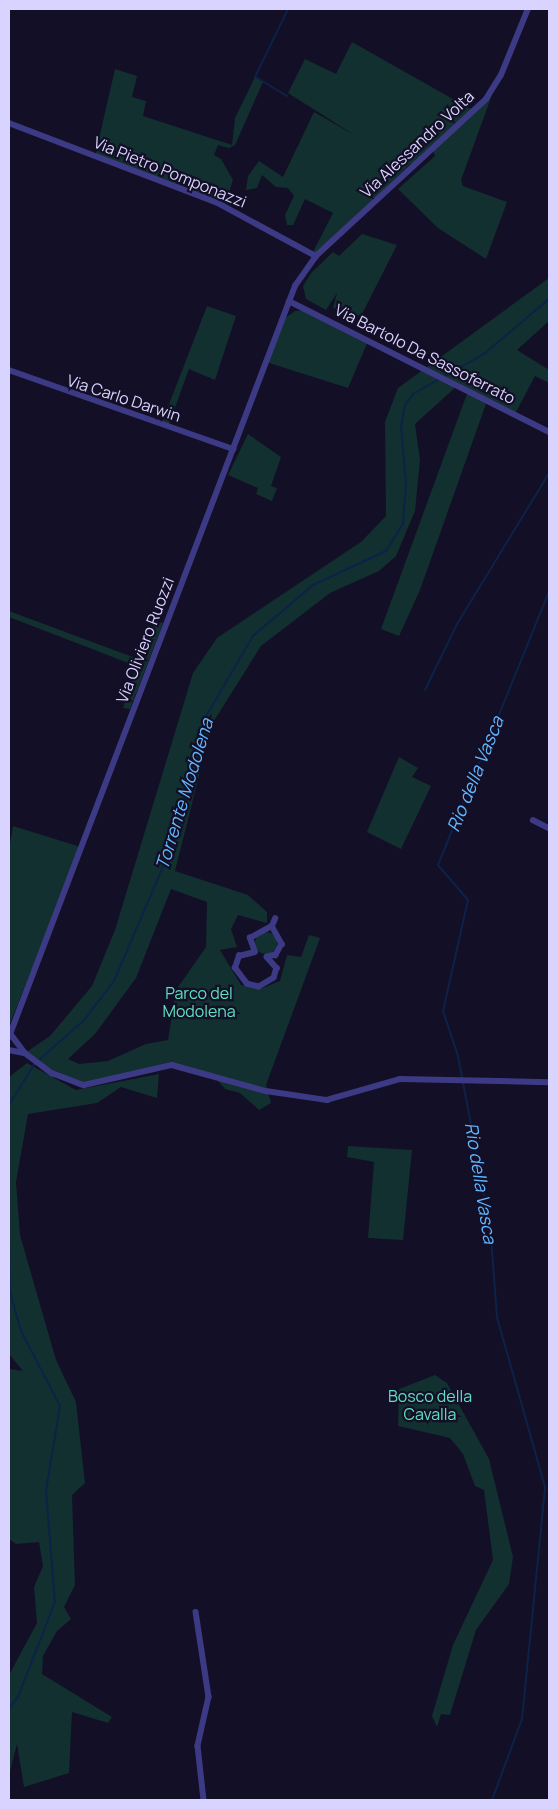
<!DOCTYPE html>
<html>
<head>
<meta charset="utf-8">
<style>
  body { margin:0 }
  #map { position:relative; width:558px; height:1809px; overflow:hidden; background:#130f26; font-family:Manrope,sans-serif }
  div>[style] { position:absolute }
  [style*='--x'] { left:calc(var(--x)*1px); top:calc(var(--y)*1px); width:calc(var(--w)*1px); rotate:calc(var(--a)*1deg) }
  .green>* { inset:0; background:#12302f }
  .round { border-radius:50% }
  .stream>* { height:2px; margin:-1px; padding:0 1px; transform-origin:1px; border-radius:1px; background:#0c2248 }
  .minor>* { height:5.5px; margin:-2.75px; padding:0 2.75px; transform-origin:2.75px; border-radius:2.75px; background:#3d3a85 }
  span { translate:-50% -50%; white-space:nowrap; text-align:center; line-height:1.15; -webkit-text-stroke:4.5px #130f26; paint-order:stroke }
  .street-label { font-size:16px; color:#d9d4ff }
  .park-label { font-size:16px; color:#5fe0c0 }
  .water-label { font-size:18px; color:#62b6ff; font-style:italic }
  .frame { position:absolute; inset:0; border:10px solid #d9d4ff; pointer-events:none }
</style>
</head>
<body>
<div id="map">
  <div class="green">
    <i style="clip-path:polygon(352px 42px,474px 111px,496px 84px,461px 180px,463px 186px,507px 202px,486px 259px,438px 228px,398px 189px,435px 156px,433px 150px,415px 167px,410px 164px,316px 256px,312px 254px,333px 213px,305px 199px,293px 225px,287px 225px,285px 215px,294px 196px,288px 188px,276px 187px,262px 175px,257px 188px,246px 190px,248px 176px,259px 161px,283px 177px,314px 112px,356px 136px,288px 93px,305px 59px,336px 74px)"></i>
    <i style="clip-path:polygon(115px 69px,137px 76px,132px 97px,146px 101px,143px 116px,232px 145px,235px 118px,255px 77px,263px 82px,235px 145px,229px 148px,218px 145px,214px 155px,221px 159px,233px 180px,224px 206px,95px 156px)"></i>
    <i style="clip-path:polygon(362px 234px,397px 245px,361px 316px,333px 308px,337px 293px,326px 310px,306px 299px,303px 286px,312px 272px,333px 252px,339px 256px)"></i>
    <i style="clip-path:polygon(evenodd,549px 278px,549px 321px,517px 350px,549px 370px,549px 383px,535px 376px,515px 414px,487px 401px,420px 590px,399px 636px,381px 629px,468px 391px,457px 386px,415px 424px,420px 460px,415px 511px,396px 556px,379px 571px,330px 593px,261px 646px,212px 724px,175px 871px,248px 895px,267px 912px,267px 923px,238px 915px,231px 929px,237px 947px,220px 950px,241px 985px,260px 989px,280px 981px,287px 955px,301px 957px,309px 935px,320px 938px,266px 1085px,271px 1103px,259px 1110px,240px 1093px,225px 1089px,212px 1074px,183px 1065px,104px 1083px,74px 1083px,25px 1053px,50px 1036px,92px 986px,115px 930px,193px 673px,217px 638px,361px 542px,386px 516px,385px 422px,398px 388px,549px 278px,171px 889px,207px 902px,206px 947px,176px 990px,168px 1040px,146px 1044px,108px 1061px,79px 1064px,68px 1059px,95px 1034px,136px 978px,171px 889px)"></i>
    <i style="clip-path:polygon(207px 306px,236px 316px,215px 380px,189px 369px,168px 427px,161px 425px)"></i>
    <i style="clip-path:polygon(307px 310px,368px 341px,348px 388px,266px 362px,281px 321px,295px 311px)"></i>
    <i style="clip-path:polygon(248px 434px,281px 457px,271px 486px,277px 488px,272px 501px,256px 494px,258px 488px,228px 475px)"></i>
    <i style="clip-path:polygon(9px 611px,138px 659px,144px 657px,155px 621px,163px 623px,130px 709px,123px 708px,136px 666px,9px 617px)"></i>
    <i style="clip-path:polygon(399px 757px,418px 768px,412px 777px,431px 786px,401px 849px,367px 832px)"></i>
    <i style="clip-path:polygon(13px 826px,81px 847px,9px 1026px,9px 849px)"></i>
    <i class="round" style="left:255px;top:932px;width:22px;height:22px"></i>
    <i style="clip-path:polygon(27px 1063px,76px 1090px,159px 1074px,157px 1098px,121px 1087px,97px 1103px,28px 1114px,16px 1182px,20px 1235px,56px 1360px,76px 1402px,85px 1483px,72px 1495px,75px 1585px,64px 1607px,71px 1619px,57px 1631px,43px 1656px,42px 1674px,112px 1717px,108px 1723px,72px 1712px,69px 1773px,24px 1787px,17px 1744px,9px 1775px,9px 1675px,37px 1623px,34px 1587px,43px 1566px,39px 1542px,16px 1544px,9px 1539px,9px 1369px,23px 1371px,9px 1354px,9px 1077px)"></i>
    <i style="clip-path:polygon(348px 1146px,412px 1150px,403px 1240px,368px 1238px,374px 1162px,347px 1157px)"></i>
    <i style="clip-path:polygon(435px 1375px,447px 1383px,489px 1459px,513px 1557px,509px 1584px,476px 1630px,450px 1715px,441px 1714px,437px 1727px,432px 1716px,453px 1645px,493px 1560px,484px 1490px,475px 1486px,463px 1454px,450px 1438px,398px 1426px,399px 1389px)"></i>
  </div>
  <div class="stream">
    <i style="--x:287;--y:96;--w:37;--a:-149"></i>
    <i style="--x:255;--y:77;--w:76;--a:-64.1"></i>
    <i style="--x:425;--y:690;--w:73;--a:-64.1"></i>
    <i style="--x:457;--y:624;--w:177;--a:-58.6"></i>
    <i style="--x:39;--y:1060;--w:60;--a:-41.6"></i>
    <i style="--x:84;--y:1020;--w:49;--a:-52.4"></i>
    <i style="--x:114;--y:981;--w:137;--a:-66.8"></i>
    <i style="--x:168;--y:855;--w:142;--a:-74.9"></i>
    <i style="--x:205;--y:718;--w:95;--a:-59.7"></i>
    <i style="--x:253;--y:636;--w:79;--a:-40.4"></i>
    <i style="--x:313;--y:585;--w:81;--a:-25"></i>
    <i style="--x:386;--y:551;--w:32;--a:-58"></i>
    <i style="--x:403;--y:524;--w:40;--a:-85.7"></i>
    <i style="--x:406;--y:484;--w:58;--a:-94.9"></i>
    <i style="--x:401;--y:426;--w:21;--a:-79"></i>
    <i style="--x:405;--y:405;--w:14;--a:-54"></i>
    <i style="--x:413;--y:394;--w:81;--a:-29.4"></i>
    <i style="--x:484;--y:354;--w:85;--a:-40.2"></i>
    <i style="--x:9;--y:1105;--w:49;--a:-58.2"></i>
    <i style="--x:9;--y:1235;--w:57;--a:89"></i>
    <i style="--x:10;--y:1292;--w:41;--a:74.2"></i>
    <i style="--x:21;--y:1331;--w:85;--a:62.5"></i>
    <i style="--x:60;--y:1406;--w:86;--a:99.4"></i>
    <i style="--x:46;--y:1491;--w:111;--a:85.4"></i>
    <i style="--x:55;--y:1602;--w:102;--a:111.3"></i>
    <i style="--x:18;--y:1697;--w:14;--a:129"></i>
    <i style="--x:492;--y:1800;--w:86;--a:-69.7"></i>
    <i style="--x:522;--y:1719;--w:233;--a:-84.3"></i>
    <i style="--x:545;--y:1487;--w:177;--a:-105.8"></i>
    <i style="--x:497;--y:1317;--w:93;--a:-94.3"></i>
    <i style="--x:490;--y:1224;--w:171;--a:-100.8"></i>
    <i style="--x:458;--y:1056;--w:47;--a:-108.4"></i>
    <i style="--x:443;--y:1011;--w:114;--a:-77.3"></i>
    <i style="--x:468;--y:900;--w:46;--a:-130.6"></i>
    <i style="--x:438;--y:865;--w:295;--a:-67.9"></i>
  </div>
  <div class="minor">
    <i style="--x:9;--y:123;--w:222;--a:20.9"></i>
    <i style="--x:216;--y:202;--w:114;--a:28.4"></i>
    <i style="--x:289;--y:301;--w:291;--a:26.7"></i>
    <i style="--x:9;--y:370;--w:238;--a:19.4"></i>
    <i style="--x:533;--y:820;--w:18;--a:27"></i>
    <i style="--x:272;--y:926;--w:21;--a:61"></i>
    <i style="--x:282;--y:944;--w:13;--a:119"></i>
    <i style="--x:276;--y:955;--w:9;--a:167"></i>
    <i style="--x:267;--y:957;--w:15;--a:48"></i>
    <i style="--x:277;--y:968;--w:10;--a:107"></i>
    <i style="--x:274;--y:978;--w:17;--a:149"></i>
    <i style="--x:259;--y:987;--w:12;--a:-166"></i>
    <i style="--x:247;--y:984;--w:20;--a:-127"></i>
    <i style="--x:235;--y:968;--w:13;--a:-72"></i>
    <i style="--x:239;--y:956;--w:16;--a:-14"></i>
    <i style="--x:255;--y:952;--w:15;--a:-110"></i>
    <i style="--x:250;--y:938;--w:25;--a:-29"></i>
    <i style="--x:272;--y:926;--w:8;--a:-67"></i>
    <i style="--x:10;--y:1033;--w:25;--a:53"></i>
    <i style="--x:25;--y:1053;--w:34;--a:37"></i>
    <i style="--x:52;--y:1073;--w:34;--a:21"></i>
    <i style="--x:84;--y:1085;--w:90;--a:-12.8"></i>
    <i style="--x:172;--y:1065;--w:98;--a:15.5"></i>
    <i style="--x:266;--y:1091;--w:62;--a:8.4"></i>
    <i style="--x:327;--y:1100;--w:76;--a:-16"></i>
    <i style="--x:400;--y:1079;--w:149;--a:1.2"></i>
    <i style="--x:9;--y:1037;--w:804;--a:-69.15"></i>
    <i style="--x:295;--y:286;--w:37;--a:-55"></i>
    <i style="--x:316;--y:256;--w:231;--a:-42.7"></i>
    <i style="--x:486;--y:99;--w:28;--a:-58"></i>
    <i style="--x:501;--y:75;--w:71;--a:-67.8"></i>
    <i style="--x:9;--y:1050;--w:15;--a:11"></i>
    <i style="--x:196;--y:1612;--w:86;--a:81.3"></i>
    <i style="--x:209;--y:1697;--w:50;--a:102.7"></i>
    <i style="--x:198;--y:1746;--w:54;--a:83.7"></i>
  </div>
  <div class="street-label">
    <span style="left:417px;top:144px;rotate:-43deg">Via Alessandro Volta</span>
    <span style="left:170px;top:172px;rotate:22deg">Via Pietro Pomponazzi</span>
    <span style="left:425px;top:354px;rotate:27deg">Via Bartolo Da Sassoferrato</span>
    <span style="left:124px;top:398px;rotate:18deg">Via Carlo Darwin</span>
    <span style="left:145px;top:640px;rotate:-69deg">Via Oliviero Ruozzi</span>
  </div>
  <div class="park-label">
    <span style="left:199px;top:1002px">Parco del<br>Modolena</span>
    <span style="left:430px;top:1405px">Bosco della<br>Cavalla</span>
  </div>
  <div class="water-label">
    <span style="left:475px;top:774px;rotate:-68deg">Rio della Vasca</span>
    <span style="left:184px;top:794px;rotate:-73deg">Torrente Modolena</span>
    <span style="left:481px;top:1183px;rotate:81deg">Rio della Vasca</span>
  </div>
  <div class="frame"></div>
</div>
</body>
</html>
